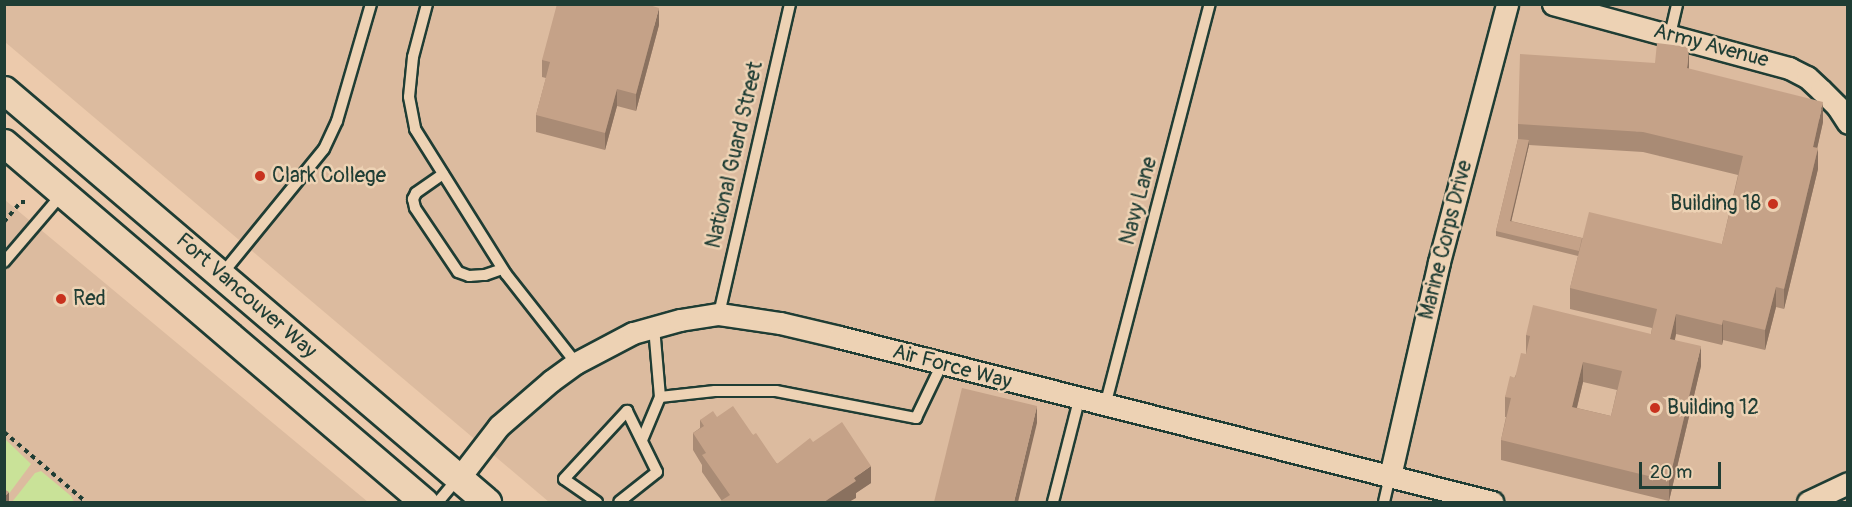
<!DOCTYPE html>
<html>
<head>
<meta charset="utf-8">
<style>
  body { margin:0 }
  #map { position:relative; width:1852px; height:507px; overflow:hidden; background:#eccaac; font-family:Pangolin,sans-serif }
  div>[style] { position:absolute }
  [style*='--x'] { left:calc(var(--x)*1px); top:calc(var(--y)*1px); width:calc(var(--w)*1px); rotate:calc(var(--a)*1deg) }
  .built>* { inset:0; background:#dcbb9f }
  .green>* { inset:0; background:#c9e298 }
  .path>* { height:4px; margin-top:-2px; transform-origin:0; background:repeating-linear-gradient(90deg,#1f3d34 0 4.5px,transparent 0 9px) }
  .roads { filter:drop-shadow(2px 0 #1f3d34) drop-shadow(-2px 0 #1f3d34) drop-shadow(0 2px #1f3d34) drop-shadow(0 -2px #1f3d34) }
  .service>* { height:10px; margin:-5px; padding:0 5px; transform-origin:5px; border-radius:5px; background:#edd2b4 }
  .minor>* { height:21px; margin:-10.5px; padding:0 10.5px; transform-origin:10.5px; border-radius:10.5px; background:#edd2b4 }
  .tertiary>* { height:27px; margin:-13.5px; padding:0 13.5px; transform-origin:13.5px; border-radius:13.5px; background:#edd2b4 }
  .wall>* { inset:0; background:#a98b75 }
  .shaded-wall>* { inset:0; background:#8a715f }
  .building>* { inset:0; background:#c5a288 }
  .dots>* { width:16px; height:16px; translate:-50% -50%; box-sizing:border-box; border:3px solid #edd2b4; border-radius:50% }
  span { translate:-50% -50%; white-space:nowrap; text-align:center; line-height:1.15; -webkit-text-stroke:5px #edd2b4; paint-order:stroke }
  .street-label { font-size:21px; color:#1f3d34 }
  .poi-label { font-size:21px; color:#1f3d34 }
  .left { translate:0 -50%; text-align:left }
  .right { translate:-100% -50%; text-align:right }
  .frame { position:absolute; inset:0; border:6px solid #1f3d34; pointer-events:none }
  .scale { position:absolute; left:1639px; top:462px; width:82px; height:27px; box-sizing:border-box; border:3px solid #1f3d34; border-top:0; padding-left:8px; font-size:18px; line-height:21px; white-space:nowrap; color:#1f3d34; -webkit-text-stroke:4px #edd2b4; paint-order:stroke }
</style>
</head>
<body>
<div id="map">
  <div class="built">
    <i style="clip-path:polygon(5px 4px,1847px 5px,1847px 502px,549px 502px,5px 42px)"></i>
    <i style="clip-path:polygon(5px 200px,368px 502px,5px 502px)"></i>
  </div>
  <div class="green">
    <i style="clip-path:polygon(5px 439px,31px 464px,5px 499px)"></i>
    <i style="clip-path:polygon(41px 471px,71px 496px,74px 502px,12px 502px,35px 473px)"></i>
  </div>
  <div class="path">
    <i style="--x:4;--y:222;--w:26;--a:-50"></i>
    <i style="--x:21;--y:202;--w:7;--a:0"></i>
    <i style="--x:4;--y:432;--w:108;--a:40.5"></i>
  </div>
  <div class="roads">
    <div class="service">
      <i style="--x:427;--y:4;--w:55;--a:104.8"></i>
      <i style="--x:413;--y:57;--w:40;--a:95.7"></i>
      <i style="--x:409;--y:97;--w:33;--a:79"></i>
      <i style="--x:415;--y:129;--w:171;--a:57.9"></i>
      <i style="--x:506;--y:274;--w:113;--a:51.8"></i>
      <i style="--x:1670;--y:35;--w:32;--a:-77"></i>
      <i style="--x:443;--y:174;--w:33;--a:145"></i>
      <i style="--x:416;--y:193;--w:7;--a:117"></i>
      <i style="--x:413;--y:199;--w:9;--a:77"></i>
      <i style="--x:415;--y:208;--w:77;--a:56.1"></i>
      <i style="--x:458;--y:272;--w:12;--a:20"></i>
      <i style="--x:469;--y:276;--w:16;--a:-4"></i>
      <i style="--x:485;--y:275;--w:18;--a:-19"></i>
      <i style="--x:4;--y:262;--w:91;--a:-49.5"></i>
      <i style="--x:222;--y:274;--w:161;--a:-50.8"></i>
      <i style="--x:324;--y:149;--w:31;--a:-65"></i>
      <i style="--x:337;--y:121;--w:122;--a:-73.8"></i>
      <i style="--x:719;--y:314;--w:318;--a:-77.1"></i>
      <i style="--x:660;--y:397;--w:55;--a:-6.2"></i>
      <i style="--x:715;--y:391;--w:61;--a:0"></i>
      <i style="--x:776;--y:391;--w:143;--a:10.9"></i>
      <i style="--x:916;--y:418;--w:60;--a:-64.3"></i>
      <i style="--x:1105;--y:406;--w:415;--a:-75.4"></i>
      <i style="--x:642;--y:440;--w:47;--a:-67.3"></i>
      <i style="--x:660;--y:397;--w:70;--a:-94.9"></i>
      <i style="--x:438;--y:502;--w:31;--a:-50"></i>
      <i style="--x:597;--y:502;--w:40;--a:-145.1"></i>
      <i style="--x:564;--y:479;--w:93;--a:-47.2"></i>
      <i style="--x:627;--y:411;--w:68;--a:63.8"></i>
      <i style="--x:657;--y:472;--w:48;--a:141.7"></i>
      <i style="--x:1053;--y:502;--w:105;--a:-75.7"></i>
      <i style="--x:1384;--y:502;--w:27;--a:-77"></i>
    </div>
    <div class="minor">
      <i style="--x:1553;--y:4;--w:245;--a:15.2"></i>
      <i style="--x:1789;--y:68;--w:20;--a:27"></i>
      <i style="--x:1807;--y:77;--w:19;--a:43"></i>
      <i style="--x:1821;--y:90;--w:23;--a:45"></i>
      <i style="--x:1837;--y:106;--w:20;--a:57"></i>
      <i style="--x:1390;--y:476;--w:220;--a:-77.1"></i>
      <i style="--x:1439;--y:262;--w:267;--a:-75.2"></i>
      <i style="--x:459;--y:478;--w:66;--a:-52.4"></i>
      <i style="--x:499;--y:426;--w:69;--a:-40.9"></i>
      <i style="--x:551;--y:381;--w:31;--a:-36"></i>
      <i style="--x:576;--y:363;--w:64;--a:-27.8"></i>
      <i style="--x:633;--y:333;--w:49;--a:-15.5"></i>
      <i style="--x:680;--y:320;--w:39;--a:-9"></i>
      <i style="--x:719;--y:314;--w:62;--a:8.4"></i>
      <i style="--x:780;--y:323;--w:61;--a:13.3"></i>
      <i style="--x:839;--y:337;--w:674;--a:14.18"></i>
      <i style="--x:1808;--y:502;--w:44;--a:-25.4"></i>
    </div>
    <div class="tertiary">
      <i style="--x:4;--y:90;--w:635;--a:40.46"></i>
      <i style="--x:4;--y:143;--w:553;--a:40.52"></i>
    </div>
  </div>
  <div class="wall">
    <i style="clip-path:polygon(659px 25px,636px 111px,617px 106px,605px 150px,536px 132px,536px 115px,546px 78px,542px 77px,542px 60px)"></i>
    <i style="clip-path:polygon(evenodd,1689px 69px,1823px 122px,1817px 148px,1818px 169px,1784px 309px,1776px 307px,1765px 350px,1723px 340px,1722px 345px,1676px 334px,1675px 340px,1701px 366px,1669px 501px,1501px 460px,1501px 440px,1506px 417px,1505px 417px,1505px 397px,1526px 354px,1526px 335px,1651px 334px,1652px 328px,1570px 309px,1570px 288px,1578px 256px,1496px 236px,1496px 231px,1518px 139px,1518px 124px,1689px 69px,1529px 145px,1643px 152px,1738px 175px,1722px 244px,1582px 238px,1511px 221px,1529px 145px,1689px 69px,1583px 382px,1617px 390px,1611px 416px,1577px 408px,1583px 382px)"></i>
    <i style="clip-path:polygon(717px 417px,753px 435px,777px 464px,813px 442px,871px 483px,856px 493px,856px 498px,722px 501px,702px 472px,702px 465px,693px 450px,693px 433px,700px 428px,700px 420px)"></i>
  </div>
  <div class="shaded-wall">
    <i style="clip-path:polygon(659px 8px,659px 25px,636px 111px,636px 94px)"></i>
    <i style="clip-path:polygon(1689px 47px,1689px 67px,1687px 88px,1687px 68px)"></i>
    <i style="clip-path:polygon(617px 89px,617px 106px,605px 150px,605px 133px)"></i>
    <i style="clip-path:polygon(1823px 102px,1823px 122px,1813px 167px,1813px 147px)"></i>
    <i style="clip-path:polygon(1529px 140px,1529px 145px,1510px 227px,1510px 221px)"></i>
    <i style="clip-path:polygon(1818px 148px,1818px 169px,1784px 309px,1784px 289px)"></i>
    <i style="clip-path:polygon(1776px 287px,1776px 307px,1765px 350px,1765px 330px)"></i>
    <i style="clip-path:polygon(1676px 314px,1676px 334px,1670px 359px,1670px 339px)"></i>
    <i style="clip-path:polygon(1723px 320px,1723px 340px,1722px 345px,1722px 325px)"></i>
    <i style="clip-path:polygon(1701px 346px,1701px 366px,1669px 501px,1669px 481px)"></i>
    <i style="clip-path:polygon(1583px 362px,1583px 382px,1572px 427px,1572px 407px)"></i>
    <i style="clip-path:polygon(1037px 406px,1037px 423px,1018px 502px,1014px 502px)"></i>
    <i style="clip-path:polygon(871px 466px,871px 483px,856px 493px,856px 498px,849px 502px,824px 502px,854px 478px)"></i>
    <i style="clip-path:polygon(9px 492px,9px 502px,4px 502px,4px 497px)"></i>
  </div>
  <div class="building">
    <i style="clip-path:polygon(557px 4px,646px 4px,659px 8px,636px 94px,617px 89px,605px 133px,536px 115px,550px 62px,542px 60px)"></i>
    <i style="clip-path:polygon(evenodd,1657px 43px,1689px 47px,1687px 68px,1823px 102px,1813px 147px,1818px 148px,1784px 289px,1776px 287px,1765px 330px,1723px 320px,1722px 325px,1676px 314px,1670px 339px,1701px 346px,1669px 481px,1501px 440px,1511px 398px,1505px 397px,1510px 376px,1515px 378px,1521px 353px,1526px 354px,1530px 336px,1526px 335px,1533px 305px,1651px 334px,1657px 309px,1570px 288px,1589px 212px,1722px 244px,1743px 156px,1643px 132px,1518px 124px,1520px 54px,1655px 63px,1657px 43px,1583px 362px,1622px 371px,1611px 416px,1572px 407px,1583px 362px)"></i>
    <i style="clip-path:polygon(1518px 139px,1529px 140px,1510px 221px,1582px 238px,1579px 251px,1496px 231px)"></i>
    <i style="clip-path:polygon(962px 388px,1037px 406px,1014px 502px,934px 502px)"></i>
    <i style="clip-path:polygon(733px 406px,753px 435px,756px 433px,777px 464px,810px 438px,813px 442px,842px 422px,871px 466px,854px 478px,856px 481px,824px 502px,719px 502px,730px 495px,702px 455px,706px 453px,693px 433px,704px 426px,700px 420px,713px 411px,717px 417px)"></i>
    <i style="clip-path:polygon(4px 489px,9px 492px,4px 497px)"></i>
  </div>
  <div class="dots">
    <i style="left:260px;top:176px;background:#c8321e"></i>
    <i style="left:1773px;top:204px;background:#c8321e"></i>
    <i style="left:61px;top:299px;background:#c8321e"></i>
    <i style="left:1655px;top:408px;background:#c8321e"></i>
  </div>
  <div class="street-label">
    <span style="left:1711px;top:46px;rotate:15deg">Army Avenue</span>
    <span style="left:735px;top:155px;rotate:-77deg">National Guard Street</span>
    <span style="left:1139px;top:201px;rotate:-75deg">Navy Lane</span>
    <span style="left:1446px;top:240px;rotate:-76deg">Marine Corps Drive</span>
    <span style="left:246px;top:296px;rotate:41deg">Fort Vancouver Way</span>
    <span style="left:952px;top:367px;rotate:15deg">Air Force Way</span>
  </div>
  <div class="poi-label">
    <span class="left" style="left:272px;top:176px">Clark College</span>
    <span class="right" style="left:1761px;top:204px">Building 18</span>
    <span class="left" style="left:73px;top:299px">Red</span>
    <span class="left" style="left:1667px;top:408px">Building 12</span>
  </div>
  <div class="frame"></div>
  <div class="scale">20 m</div>
</div>
</body>
</html>
